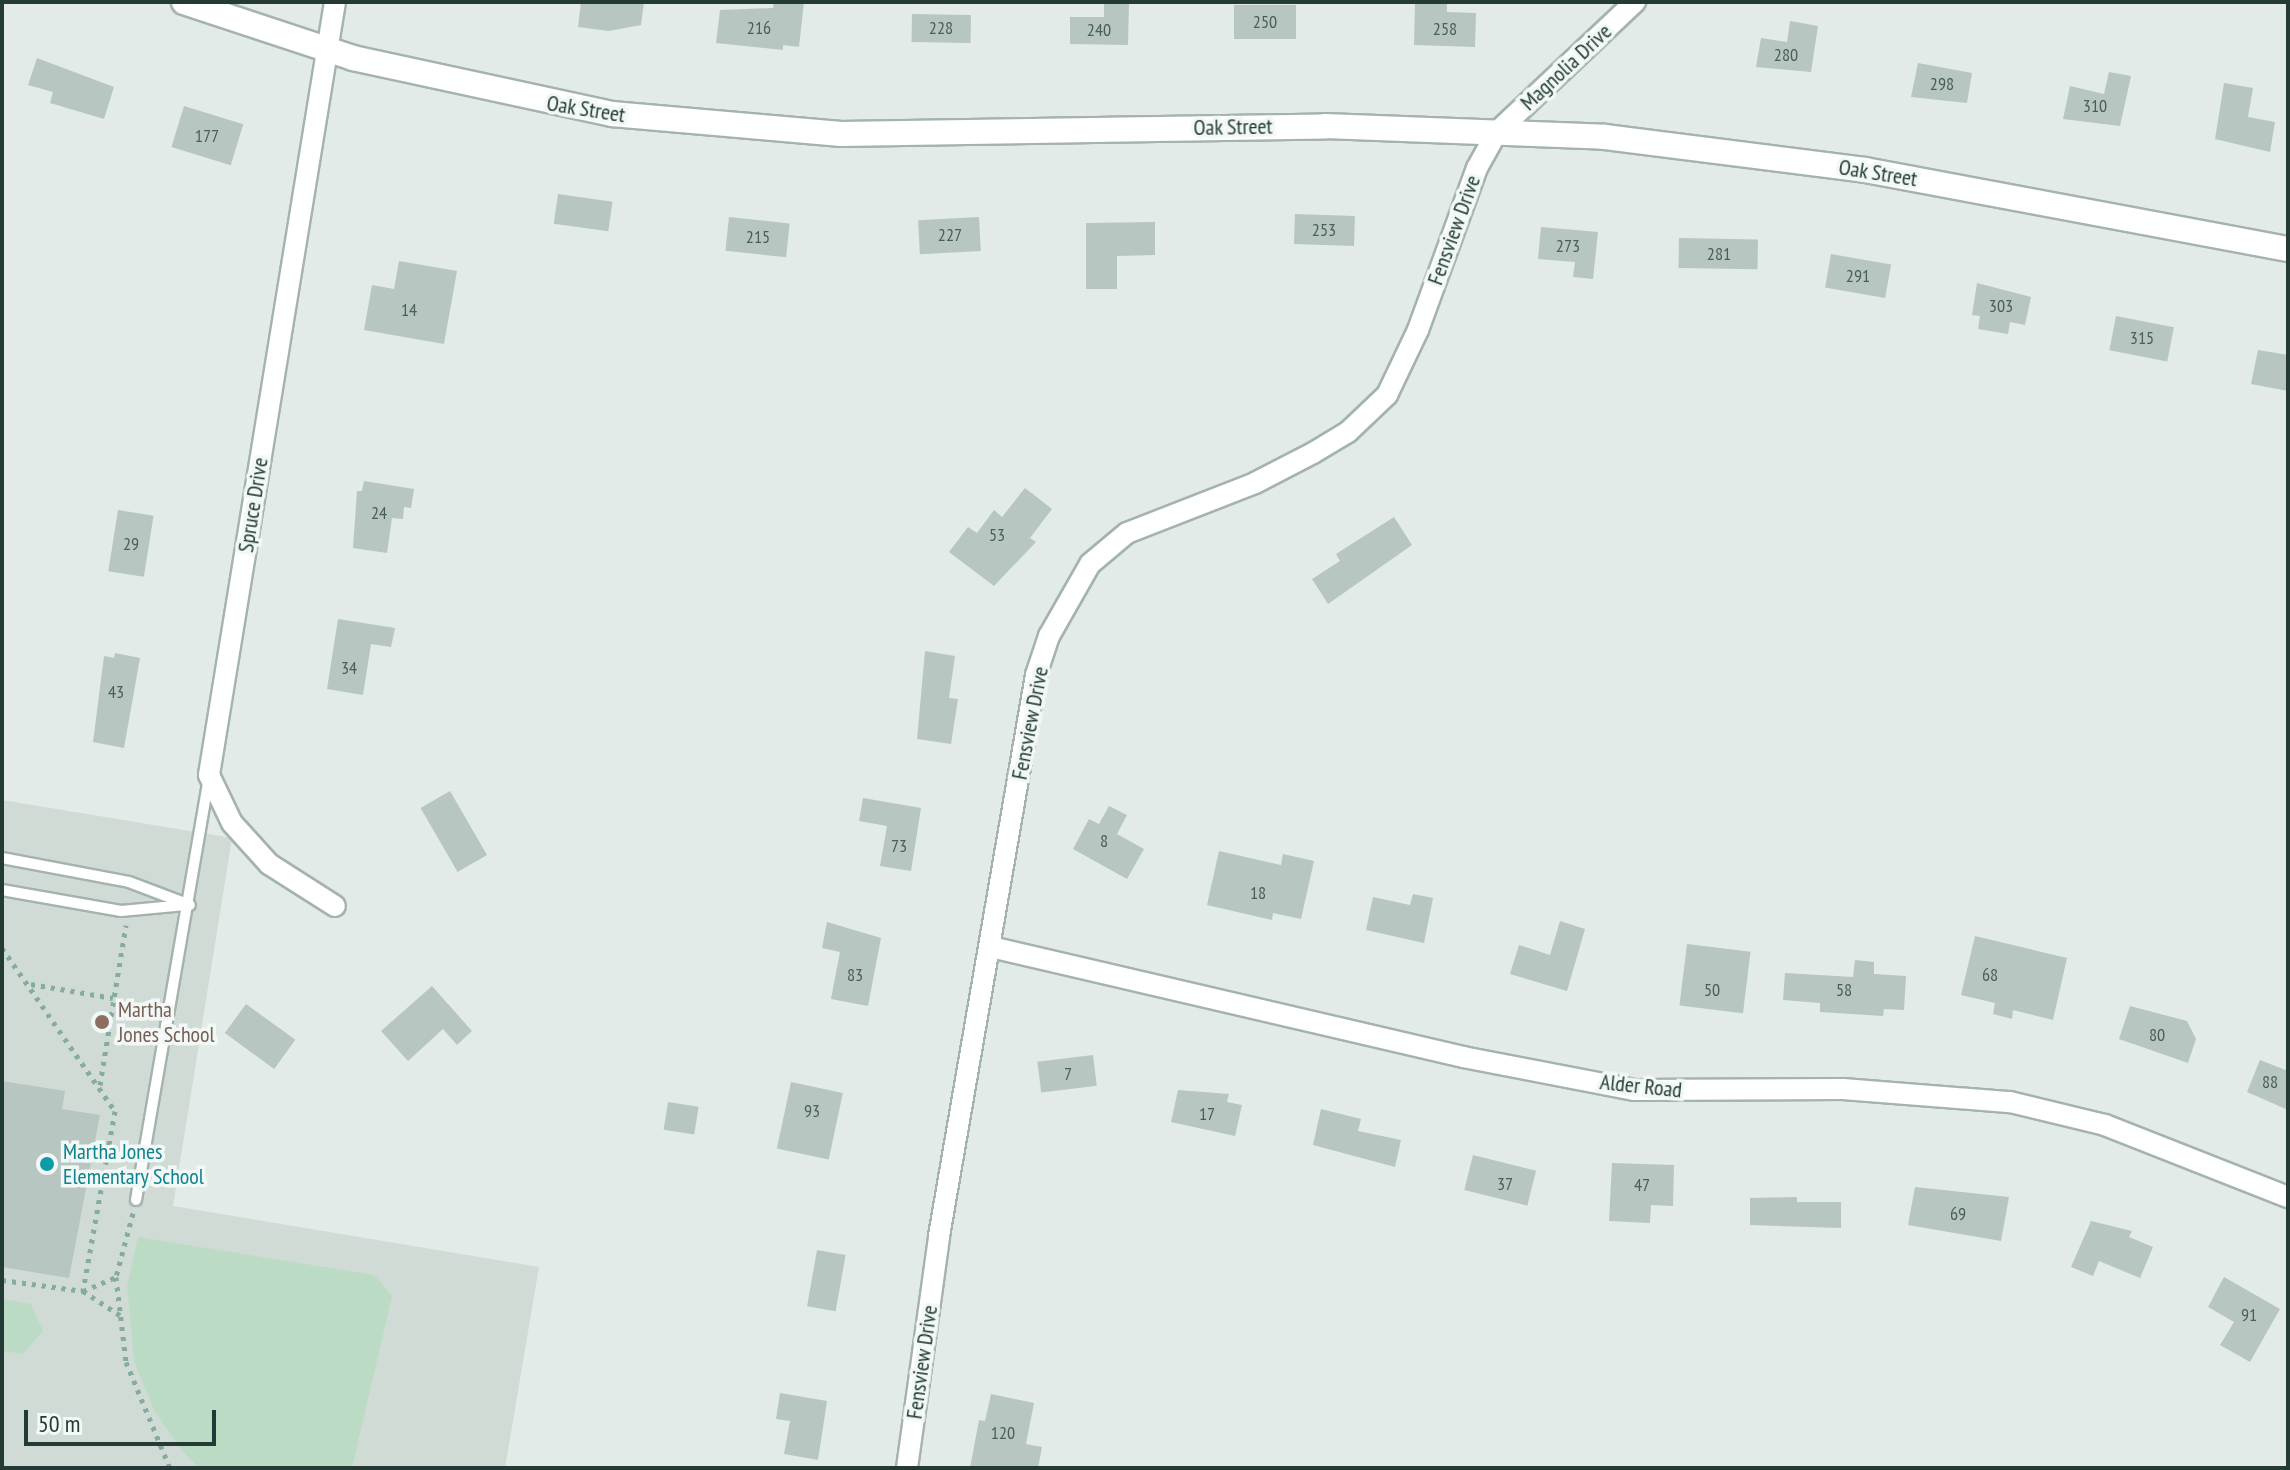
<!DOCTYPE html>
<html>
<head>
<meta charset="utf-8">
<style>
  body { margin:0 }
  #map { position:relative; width:2290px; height:1470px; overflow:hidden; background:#e2ebe7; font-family:"PT Sans Narrow",sans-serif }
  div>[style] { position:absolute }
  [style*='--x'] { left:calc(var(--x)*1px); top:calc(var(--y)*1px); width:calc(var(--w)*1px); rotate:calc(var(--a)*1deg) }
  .built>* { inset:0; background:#d0dbd6 }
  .green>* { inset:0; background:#bcdbc4 }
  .building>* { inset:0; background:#b7c6c0; transform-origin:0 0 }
  .path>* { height:5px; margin-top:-2.5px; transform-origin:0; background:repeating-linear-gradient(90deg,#85ac9f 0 4px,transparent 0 10px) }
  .roads { filter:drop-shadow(2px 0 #a5b3ae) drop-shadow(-2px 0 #a5b3ae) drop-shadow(0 2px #a5b3ae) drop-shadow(0 -2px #a5b3ae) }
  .service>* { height:10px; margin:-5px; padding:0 5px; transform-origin:5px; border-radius:5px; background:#fff }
  .minor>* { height:20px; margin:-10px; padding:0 10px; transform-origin:10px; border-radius:10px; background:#fff }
  .tertiary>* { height:24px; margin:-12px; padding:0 12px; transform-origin:12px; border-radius:12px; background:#fff }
  .dots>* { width:22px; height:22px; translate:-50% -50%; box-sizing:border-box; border:4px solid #f2f8f5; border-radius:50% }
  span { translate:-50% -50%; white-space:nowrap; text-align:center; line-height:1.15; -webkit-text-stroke:7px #f2f8f5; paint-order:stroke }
  .number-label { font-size:18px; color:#485e57 }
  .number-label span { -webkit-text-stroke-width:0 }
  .street-label { font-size:22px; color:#233b34 }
  .education-label { font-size:22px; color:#785e54 }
  .left { translate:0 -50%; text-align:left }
  .culture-label { font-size:22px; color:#0d838f }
  .frame { position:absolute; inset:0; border:4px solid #233b34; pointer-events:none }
  .scale { position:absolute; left:24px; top:1410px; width:192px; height:36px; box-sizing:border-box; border:4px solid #233b34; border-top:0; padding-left:10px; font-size:24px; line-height:28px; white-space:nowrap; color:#233b34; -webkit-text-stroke:6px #f2f8f5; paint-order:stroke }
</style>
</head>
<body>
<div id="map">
  <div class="built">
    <i style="clip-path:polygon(2px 800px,232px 838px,173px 1206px,539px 1267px,505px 1468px,2px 1468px)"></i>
  </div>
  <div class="green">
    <i style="clip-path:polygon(138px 1237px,374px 1275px,392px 1296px,352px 1468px,199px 1468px,179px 1447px,154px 1410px,134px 1361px,127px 1286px)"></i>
    <i style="clip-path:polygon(2px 1299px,31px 1304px,43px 1331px,23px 1354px,2px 1351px)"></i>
  </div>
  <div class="building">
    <i style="clip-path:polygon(581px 2px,644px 2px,641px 25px,609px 31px,578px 27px)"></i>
    <i style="clip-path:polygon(774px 2px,804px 2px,799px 47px,783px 45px,783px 50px,716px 43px,720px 10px,773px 8px)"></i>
    <i style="clip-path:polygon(1104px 2px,1129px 2px,1128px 45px,1070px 44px,1070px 17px,1104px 17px)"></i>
    <i style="clip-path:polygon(1415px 2px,1447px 2px,1447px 12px,1476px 13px,1475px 47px,1414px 45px)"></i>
    <i style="left:1234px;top:5px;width:62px;height:34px"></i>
    <i style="left:912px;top:14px;width:59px;height:28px;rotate:1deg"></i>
    <i style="clip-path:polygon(1790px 21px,1818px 26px,1811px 72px,1756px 67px,1761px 38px,1787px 42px)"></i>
    <i style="clip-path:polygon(37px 58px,114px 87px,104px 119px,50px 103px,53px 92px,28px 85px)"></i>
    <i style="clip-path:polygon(1918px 63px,1972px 73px,1967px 103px,1911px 97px)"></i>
    <i style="clip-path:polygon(2109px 72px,2131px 76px,2120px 126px,2063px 119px,2070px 86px,2104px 94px)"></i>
    <i style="clip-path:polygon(2224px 83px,2253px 88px,2248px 117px,2275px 122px,2270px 152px,2215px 139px)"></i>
    <i style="left:184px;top:106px;width:62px;height:43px;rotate:17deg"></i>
    <i style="left:558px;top:194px;width:55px;height:30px;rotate:8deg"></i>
    <i style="left:1295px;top:214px;width:60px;height:30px;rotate:2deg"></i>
    <i style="left:729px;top:217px;width:61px;height:34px;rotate:6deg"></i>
    <i style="left:979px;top:217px;width:34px;height:61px;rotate:87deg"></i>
    <i style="clip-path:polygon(1155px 222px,1155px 255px,1117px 256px,1117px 289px,1086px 289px,1086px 223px)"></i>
    <i style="clip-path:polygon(1541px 227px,1598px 232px,1593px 279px,1573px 277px,1575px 262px,1538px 259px)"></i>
    <i style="left:1679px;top:238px;width:79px;height:30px;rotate:1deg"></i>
    <i style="left:1831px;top:254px;width:61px;height:34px;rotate:10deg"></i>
    <i style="clip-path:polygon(399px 261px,457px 271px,444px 344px,364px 330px,372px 285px,394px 289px)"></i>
    <i style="clip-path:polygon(1977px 283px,2031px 297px,2025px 325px,2010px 322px,2008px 334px,1978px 329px,1980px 316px,1972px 315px)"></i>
    <i style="left:2116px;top:316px;width:59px;height:35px;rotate:11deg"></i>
    <i style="clip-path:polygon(2258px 350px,2288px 355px,2288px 391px,2251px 384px)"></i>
    <i style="clip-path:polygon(364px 481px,414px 489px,411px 508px,404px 507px,403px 519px,392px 518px,387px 553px,353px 548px,357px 491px,362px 491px)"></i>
    <i style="clip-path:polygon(1025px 488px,1052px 509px,1030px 538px,1036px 542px,994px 586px,949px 552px,968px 527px,977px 533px,994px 510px,1002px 517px)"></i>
    <i style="left:118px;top:510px;width:36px;height:62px;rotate:9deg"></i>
    <i style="clip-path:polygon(1394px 517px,1412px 545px,1328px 604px,1312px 579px,1340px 561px,1336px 554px)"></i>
    <i style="clip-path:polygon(338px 619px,395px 628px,391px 647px,371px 644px,363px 695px,327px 689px)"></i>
    <i style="clip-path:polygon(925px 651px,955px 656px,949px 698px,958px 699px,951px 744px,917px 739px)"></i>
    <i style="clip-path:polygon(115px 653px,140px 658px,124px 748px,93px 742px,104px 656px,114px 658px)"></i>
    <i style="left:450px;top:791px;width:74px;height:34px;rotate:60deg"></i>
    <i style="clip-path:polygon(863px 798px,921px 808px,911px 871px,880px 866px,887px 826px,859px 821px)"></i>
    <i style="clip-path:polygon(1109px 806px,1127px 815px,1117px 834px,1144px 849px,1127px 879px,1073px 849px,1089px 819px,1099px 824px)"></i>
    <i style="clip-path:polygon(1219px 851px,1281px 865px,1283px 854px,1314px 861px,1301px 919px,1273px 913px,1272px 920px,1207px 905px)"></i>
    <i style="clip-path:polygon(1413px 894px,1433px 898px,1424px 943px,1366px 930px,1373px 897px,1410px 905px)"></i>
    <i style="clip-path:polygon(1560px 921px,1585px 929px,1567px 991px,1510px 974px,1519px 945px,1550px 955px)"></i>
    <i style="clip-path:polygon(827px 922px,881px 938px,868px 1006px,831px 999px,840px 952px,822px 948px)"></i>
    <i style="clip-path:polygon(1975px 936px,2067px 958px,2053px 1020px,2013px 1010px,2012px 1019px,1993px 1014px,1995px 1003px,1961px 995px)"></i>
    <i style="left:1687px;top:944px;width:64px;height:62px;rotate:7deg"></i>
    <i style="clip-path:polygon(1855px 960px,1874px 962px,1874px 974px,1906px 976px,1904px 1010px,1884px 1009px,1883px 1016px,1820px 1012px,1820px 1003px,1783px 1000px,1785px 973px,1853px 977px)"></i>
    <i style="clip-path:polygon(432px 986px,472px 1031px,457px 1045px,443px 1029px,408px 1061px,381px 1031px)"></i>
    <i style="left:246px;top:1004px;width:61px;height:36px;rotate:36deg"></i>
    <i style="clip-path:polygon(2130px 1006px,2187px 1021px,2196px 1039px,2188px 1063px,2119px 1039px)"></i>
    <i style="left:1093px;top:1055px;width:31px;height:56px;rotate:83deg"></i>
    <i style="clip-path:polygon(2260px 1060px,2288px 1071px,2288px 1110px,2247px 1092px)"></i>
    <i style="clip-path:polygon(2px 1081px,65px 1091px,62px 1109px,100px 1115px,69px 1278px,2px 1267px)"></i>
    <i style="left:791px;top:1082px;width:53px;height:68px;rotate:12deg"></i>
    <i style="clip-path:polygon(1178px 1090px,1229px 1094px,1227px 1102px,1242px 1105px,1235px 1136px,1171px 1122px)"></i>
    <i style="left:668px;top:1102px;width:31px;height:28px;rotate:9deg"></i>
    <i style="clip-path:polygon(1321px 1109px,1361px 1119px,1358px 1131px,1401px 1140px,1395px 1167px,1313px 1145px)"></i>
    <i style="left:1473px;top:1155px;width:65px;height:36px;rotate:14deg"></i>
    <i style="clip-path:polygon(1612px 1163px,1674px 1165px,1673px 1206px,1651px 1205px,1650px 1223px,1609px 1221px)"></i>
    <i style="clip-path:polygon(1915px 1187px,2009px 1197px,2001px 1241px,1908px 1225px)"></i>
    <i style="clip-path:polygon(1797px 1197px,1797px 1202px,1841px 1202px,1841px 1228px,1750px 1225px,1750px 1198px)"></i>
    <i style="clip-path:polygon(2091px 1221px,2132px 1231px,2129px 1237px,2153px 1247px,2140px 1278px,2099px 1261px,2093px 1276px,2071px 1267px)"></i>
    <i style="left:817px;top:1250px;width:29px;height:57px;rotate:10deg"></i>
    <i style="clip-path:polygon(2224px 1277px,2280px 1309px,2250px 1362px,2220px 1345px,2234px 1322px,2208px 1307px)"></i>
    <i style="clip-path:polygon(780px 1393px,827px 1401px,818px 1460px,784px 1454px,790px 1421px,776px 1419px)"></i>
    <i style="clip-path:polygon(991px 1394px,1034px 1403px,1026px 1444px,1042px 1447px,1038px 1468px,970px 1468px,979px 1420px,985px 1421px)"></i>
  </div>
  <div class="path">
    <i style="--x:2;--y:948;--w:198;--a:55.3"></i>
    <i style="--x:115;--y:1111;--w:183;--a:100.1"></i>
    <i style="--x:83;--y:1291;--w:45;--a:33.3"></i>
    <i style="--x:31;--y:984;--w:83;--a:9.7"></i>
    <i style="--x:100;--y:1085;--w:162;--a:-80.8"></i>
    <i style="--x:133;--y:1213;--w:66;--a:104.9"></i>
    <i style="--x:116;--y:1277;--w:86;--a:83.3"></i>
    <i style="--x:126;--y:1362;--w:115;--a:67.5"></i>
    <i style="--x:2;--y:1280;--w:82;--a:7.7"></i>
    <i style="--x:83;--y:1291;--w:36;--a:-23"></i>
  </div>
  <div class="roads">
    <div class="service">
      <i style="--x:2;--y:858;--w:129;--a:10.7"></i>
      <i style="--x:129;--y:882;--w:65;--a:20.7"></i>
      <i style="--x:2;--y:890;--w:121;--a:10"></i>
      <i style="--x:121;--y:911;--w:65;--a:-5.3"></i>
      <i style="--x:136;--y:1200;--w:425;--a:-80.2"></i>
    </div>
    <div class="minor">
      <i style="--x:335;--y:2;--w:783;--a:99.26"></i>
      <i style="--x:209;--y:775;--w:53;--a:64.4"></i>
      <i style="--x:232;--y:823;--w:55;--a:47.9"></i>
      <i style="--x:269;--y:864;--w:78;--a:32.5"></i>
      <i style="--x:991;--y:947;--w:485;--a:13.1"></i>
      <i style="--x:1463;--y:1057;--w:174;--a:10.9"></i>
      <i style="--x:1634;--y:1090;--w:209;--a:-0.3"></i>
      <i style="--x:1843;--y:1089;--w:168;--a:4.5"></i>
      <i style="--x:2010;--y:1102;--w:98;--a:13.6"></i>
      <i style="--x:2105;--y:1125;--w:197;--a:21.5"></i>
      <i style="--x:907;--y:1468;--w:234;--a:-82.1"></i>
      <i style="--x:939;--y:1236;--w:569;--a:-80.19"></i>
      <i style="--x:1036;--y:675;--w:41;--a:-71.6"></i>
      <i style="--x:1049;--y:636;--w:83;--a:-60.3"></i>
      <i style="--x:1090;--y:564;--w:48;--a:-40"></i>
      <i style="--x:1127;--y:533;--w:137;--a:-21.3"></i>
      <i style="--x:1255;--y:483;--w:65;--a:-27.3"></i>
      <i style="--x:1313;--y:453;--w:41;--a:-31"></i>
      <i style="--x:1348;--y:432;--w:54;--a:-43.5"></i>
      <i style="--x:1387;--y:395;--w:72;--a:-64.5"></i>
      <i style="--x:1418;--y:330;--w:172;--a:-70"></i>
      <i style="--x:1477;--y:168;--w:41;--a:-60.9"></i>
      <i style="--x:1497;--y:132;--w:190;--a:-43.3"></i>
    </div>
    <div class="tertiary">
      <i style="--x:184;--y:2;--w:178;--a:18.3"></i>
      <i style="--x:353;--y:58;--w:265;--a:12.2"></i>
      <i style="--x:612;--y:114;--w:230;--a:5"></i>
      <i style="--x:841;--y:134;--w:484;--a:-0.9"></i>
      <i style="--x:1325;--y:126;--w:280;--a:2.2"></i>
      <i style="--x:1605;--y:137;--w:262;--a:7.2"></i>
      <i style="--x:1865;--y:170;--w:430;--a:10.6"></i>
    </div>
  </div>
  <div class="dots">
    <i style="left:102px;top:1022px;background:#8d6e63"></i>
    <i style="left:47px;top:1164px;background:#0f9aa8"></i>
  </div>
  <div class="number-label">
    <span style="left:1265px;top:22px">250</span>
    <span style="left:759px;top:28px">216</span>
    <span style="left:941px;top:28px">228</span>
    <span style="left:1445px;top:29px">258</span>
    <span style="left:1099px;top:30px">240</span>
    <span style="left:1786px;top:55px">280</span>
    <span style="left:1942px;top:84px">298</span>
    <span style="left:2095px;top:106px">310</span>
    <span style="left:207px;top:136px">177</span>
    <span style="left:1324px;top:230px">253</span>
    <span style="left:950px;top:235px">227</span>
    <span style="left:758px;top:237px">215</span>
    <span style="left:1568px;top:246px">273</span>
    <span style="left:1719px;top:254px">281</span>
    <span style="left:1858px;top:276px">291</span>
    <span style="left:2001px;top:306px">303</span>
    <span style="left:409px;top:310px">14</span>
    <span style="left:2142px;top:338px">315</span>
    <span style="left:379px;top:513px">24</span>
    <span style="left:997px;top:535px">53</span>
    <span style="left:131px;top:544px">29</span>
    <span style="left:349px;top:668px">34</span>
    <span style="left:116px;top:692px">43</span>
    <span style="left:1104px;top:841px">8</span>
    <span style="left:899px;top:846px">73</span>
    <span style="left:1258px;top:893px">18</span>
    <span style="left:855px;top:975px">83</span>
    <span style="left:1990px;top:975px">68</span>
    <span style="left:1712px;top:990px">50</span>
    <span style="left:1844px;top:990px">58</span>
    <span style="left:2157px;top:1035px">80</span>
    <span style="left:1068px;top:1074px">7</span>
    <span style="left:2270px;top:1082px">88</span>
    <span style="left:812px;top:1111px">93</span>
    <span style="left:1207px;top:1114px">17</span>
    <span style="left:1505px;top:1184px">37</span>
    <span style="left:1642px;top:1185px">47</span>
    <span style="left:1958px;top:1214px">69</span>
    <span style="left:2249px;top:1315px">91</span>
    <span style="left:1003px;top:1433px">120</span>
  </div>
  <div class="street-label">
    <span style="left:1566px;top:67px;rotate:-43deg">Magnolia Drive</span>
    <span style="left:586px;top:109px;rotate:9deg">Oak Street</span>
    <span style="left:1233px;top:127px;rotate:-1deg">Oak Street</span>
    <span style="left:1878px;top:173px;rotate:9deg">Oak Street</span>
    <span style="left:1454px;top:230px;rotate:-70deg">Fensview Drive</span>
    <span style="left:253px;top:505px;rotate:-81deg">Spruce Drive</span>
    <span style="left:1030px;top:723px;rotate:-79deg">Fensview Drive</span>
    <span style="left:1641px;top:1086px;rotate:6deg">Alder Road</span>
    <span style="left:922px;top:1362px;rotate:-82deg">Fensview Drive</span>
  </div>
  <div class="education-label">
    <span class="left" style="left:118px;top:1022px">Martha<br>Jones School</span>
  </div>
  <div class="culture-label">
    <span class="left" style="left:63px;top:1164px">Martha Jones<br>Elementary School</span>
  </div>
  <div class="frame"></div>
  <div class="scale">50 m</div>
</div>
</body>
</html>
